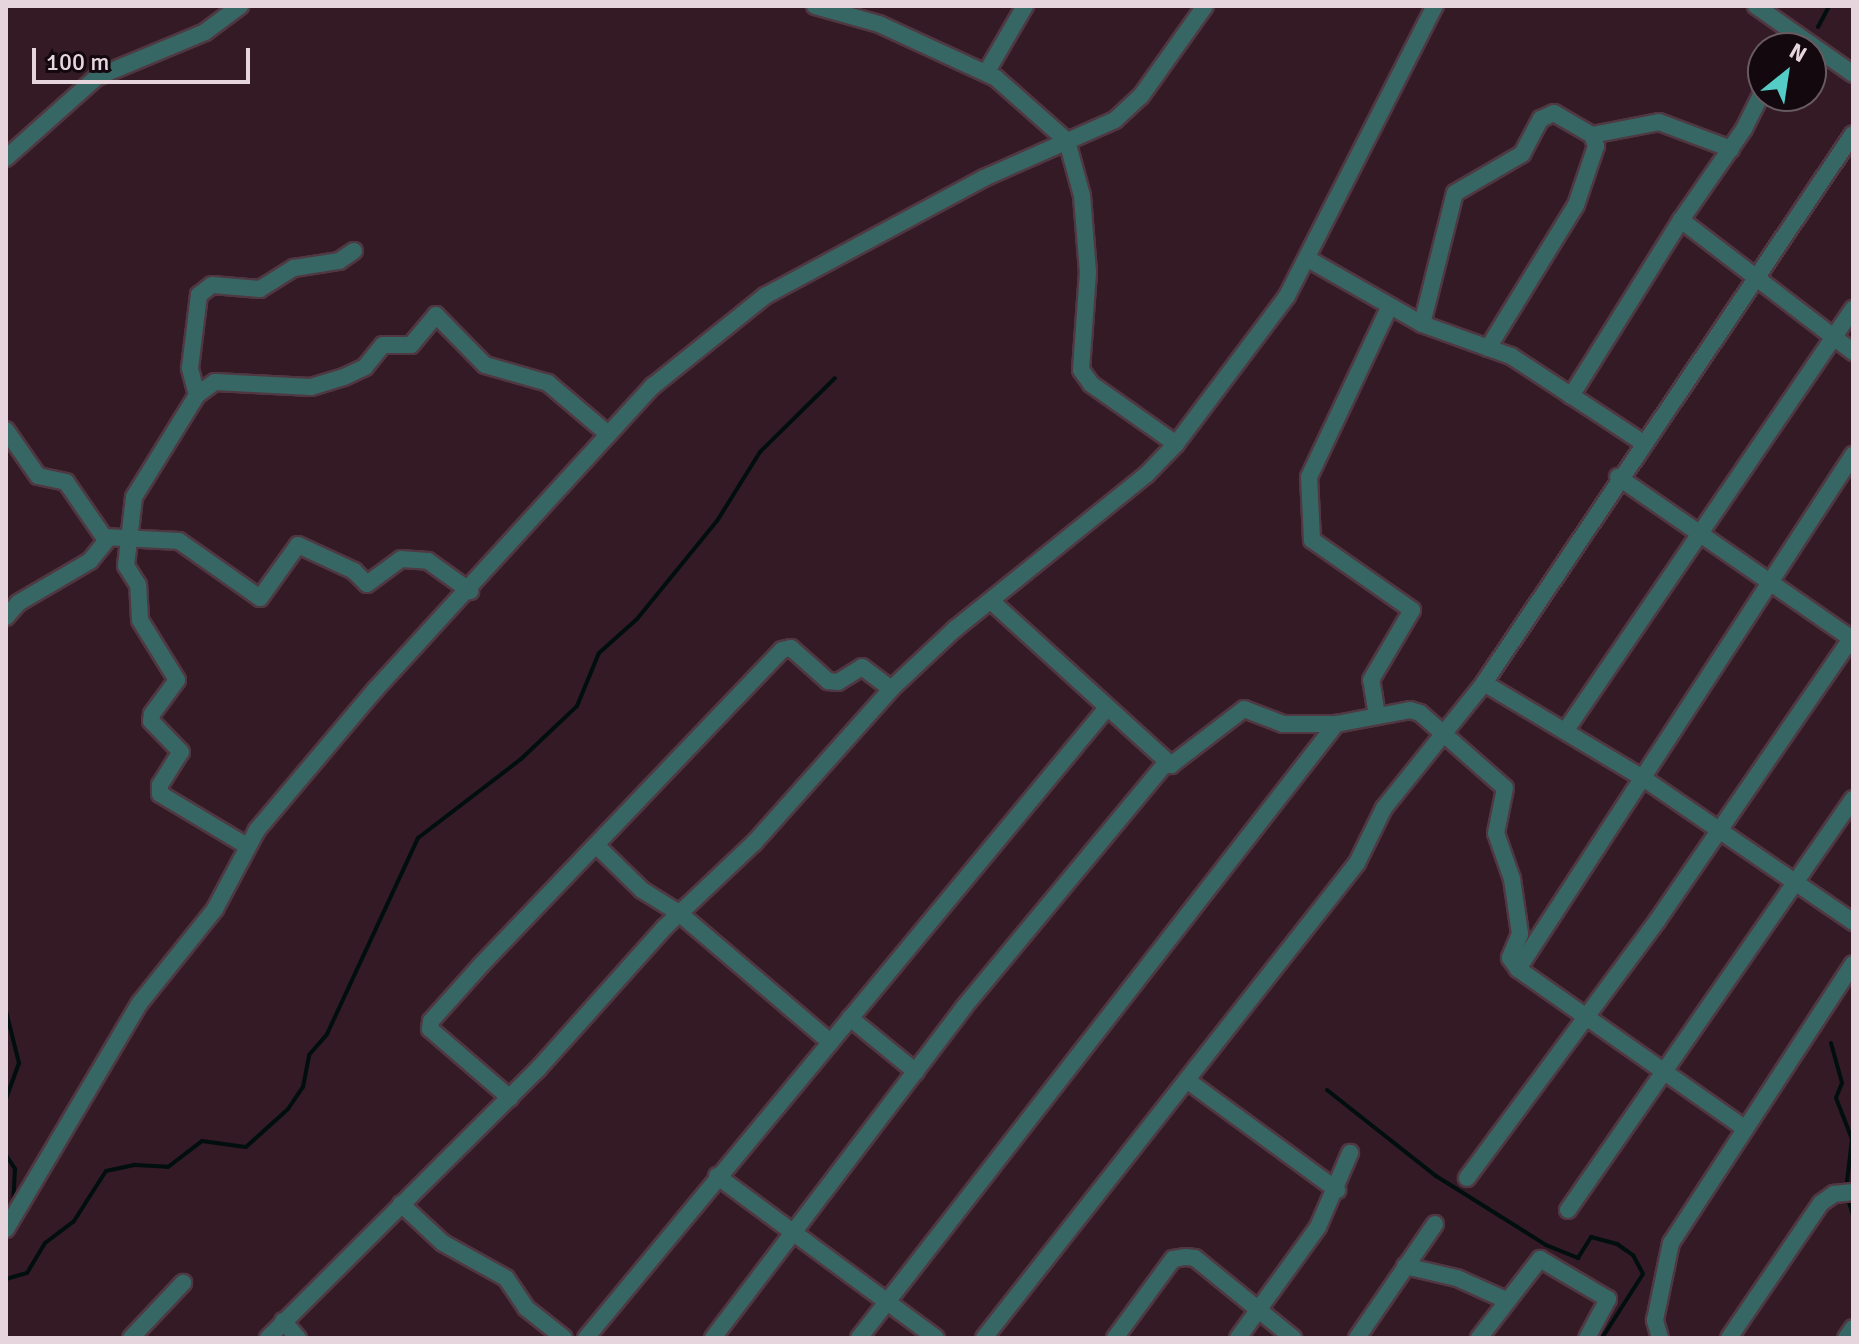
<!DOCTYPE html>
<html>
<head>
<meta charset="utf-8">
<style>
  body { margin:0 }
  #map { position:relative; width:1859px; height:1344px; overflow:hidden; background:#331a25; font-family:Signika,sans-serif }
  div>[style] { position:absolute }
  [style*='--x'] { left:calc(var(--x)*1px); top:calc(var(--y)*1px); width:calc(var(--w)*1px); rotate:calc(var(--a)*1deg) }
  .stream>* { height:4px; margin:-2px; padding:0 2px; transform-origin:2px; border-radius:2px; background:#000f0e }
  .roads { filter:drop-shadow(2px 0 #503842) drop-shadow(-2px 0 #503842) drop-shadow(0 2px #503842) drop-shadow(0 -2px #503842) }
  .minor>* { height:16px; margin:-8px; padding:0 8px; transform-origin:8px; border-radius:8px; background:#376764 }
  span { translate:-50% -50%; white-space:nowrap; text-align:center; line-height:1.15; -webkit-text-stroke:8px #13080d; paint-order:stroke }
  .frame { position:absolute; inset:0; border:8px solid #e6d5dc; pointer-events:none }
  .north { position:absolute; left:1747px; top:32px; width:80px; height:80px; box-sizing:border-box; background:#13080d; border:2px solid #675a60; border-radius:50%; rotate:30deg; font-size:22px; font-weight:700; line-height:32px; text-align:center; color:#e6d5dc }
  .north::after { content:''; display:block; margin:auto; width:28px; height:36px; background:#54cdc7; clip-path:polygon(50% 0,100% 100%,50% 72%,0 100%) }
  .scale { position:absolute; left:32px; top:48px; width:218px; height:36px; box-sizing:border-box; border:4px solid #e6d5dc; border-top:0; padding-left:10px; font-size:24px; line-height:28px; white-space:nowrap; color:#e6d5dc; -webkit-text-stroke:6px #13080d; paint-order:stroke }
</style>
</head>
<body>
<div id="map">
  <div class="stream">
    <i style="--x:1818;--y:27;--w:24;--a:-62"></i>
    <i style="--x:6;--y:1011;--w:54;--a:76"></i>
    <i style="--x:19;--y:1063;--w:37;--a:110"></i>
    <i style="--x:1831;--y:1043;--w:41;--a:74.6"></i>
    <i style="--x:1842;--y:1083;--w:16;--a:112"></i>
    <i style="--x:1836;--y:1098;--w:44;--a:68.7"></i>
    <i style="--x:1852;--y:1139;--w:51;--a:96.7"></i>
    <i style="--x:1327;--y:1090;--w:139;--a:38.3"></i>
    <i style="--x:1436;--y:1176;--w:130;--a:32.1"></i>
    <i style="--x:1546;--y:1245;--w:35;--a:22"></i>
    <i style="--x:1578;--y:1258;--w:25;--a:-58"></i>
    <i style="--x:1591;--y:1237;--w:27;--a:15"></i>
    <i style="--x:1617;--y:1244;--w:19;--a:35"></i>
    <i style="--x:1633;--y:1255;--w:21;--a:62"></i>
    <i style="--x:1643;--y:1274;--w:76;--a:122.6"></i>
    <i style="--x:6;--y:1155;--w:17;--a:57"></i>
    <i style="--x:15;--y:1169;--w:35;--a:93"></i>
    <i style="--x:13;--y:1204;--w:11;--a:131"></i>
    <i style="--x:1848;--y:1199;--w:17;--a:73"></i>
    <i style="--x:6;--y:1279;--w:22;--a:-16"></i>
    <i style="--x:27;--y:1273;--w:35;--a:-59"></i>
    <i style="--x:45;--y:1243;--w:36;--a:-37"></i>
    <i style="--x:74;--y:1221;--w:59;--a:-57.4"></i>
    <i style="--x:106;--y:1171;--w:30;--a:-12"></i>
    <i style="--x:135;--y:1165;--w:33;--a:3"></i>
    <i style="--x:168;--y:1167;--w:43;--a:-37.4"></i>
    <i style="--x:202;--y:1141;--w:44;--a:7.8"></i>
    <i style="--x:246;--y:1147;--w:57;--a:-42.1"></i>
    <i style="--x:288;--y:1109;--w:27;--a:-56"></i>
    <i style="--x:303;--y:1087;--w:33;--a:-79"></i>
    <i style="--x:309;--y:1055;--w:28;--a:-49"></i>
    <i style="--x:327;--y:1034;--w:216;--a:-65.1"></i>
    <i style="--x:418;--y:838;--w:130;--a:-37.5"></i>
    <i style="--x:521;--y:759;--w:77;--a:-43.4"></i>
    <i style="--x:577;--y:706;--w:57;--a:-67.5"></i>
    <i style="--x:599;--y:653;--w:51;--a:-41.8"></i>
    <i style="--x:637;--y:619;--w:127;--a:-50.8"></i>
    <i style="--x:717;--y:521;--w:81;--a:-58.1"></i>
    <i style="--x:760;--y:452;--w:105;--a:-44.6"></i>
  </div>
  <div class="roads">
    <div class="minor">
      <i style="--x:815;--y:6;--w:66;--a:15.7"></i>
      <i style="--x:879;--y:24;--w:129;--a:24.8"></i>
      <i style="--x:996;--y:78;--w:95;--a:41.6"></i>
      <i style="--x:1067;--y:141;--w:57;--a:74.7"></i>
      <i style="--x:1082;--y:196;--w:76;--a:85.5"></i>
      <i style="--x:1088;--y:272;--w:98;--a:94.1"></i>
      <i style="--x:1081;--y:370;--w:17;--a:54"></i>
      <i style="--x:1091;--y:384;--w:104;--a:35.2"></i>
      <i style="--x:1756;--y:6;--w:118;--a:35"></i>
      <i style="--x:986;--y:73;--w:78;--a:-59.8"></i>
      <i style="--x:1592;--y:135;--w:68;--a:-11"></i>
      <i style="--x:1659;--y:122;--w:77;--a:20.6"></i>
      <i style="--x:6;--y:158;--w:122;--a:-41.7"></i>
      <i style="--x:97;--y:77;--w:117;--a:-22.6"></i>
      <i style="--x:205;--y:32;--w:44;--a:-36.6"></i>
      <i style="--x:1681;--y:220;--w:111;--a:-55.3"></i>
      <i style="--x:1744;--y:129;--w:42;--a:-63.4"></i>
      <i style="--x:1308;--y:259;--w:131;--a:29.7"></i>
      <i style="--x:1422;--y:324;--w:95;--a:19.8"></i>
      <i style="--x:1511;--y:356;--w:157;--a:33.3"></i>
      <i style="--x:1422;--y:324;--w:135;--a:-75.9"></i>
      <i style="--x:1455;--y:193;--w:78;--a:-30.2"></i>
      <i style="--x:1522;--y:154;--w:40;--a:-62"></i>
      <i style="--x:1541;--y:119;--w:14;--a:-25"></i>
      <i style="--x:1554;--y:113;--w:44;--a:30.1"></i>
      <i style="--x:1592;--y:135;--w:12;--a:70"></i>
      <i style="--x:1596;--y:146;--w:62;--a:108.7"></i>
      <i style="--x:1576;--y:205;--w:168;--a:121.6"></i>
      <i style="--x:197;--y:395;--w:28;--a:-105"></i>
      <i style="--x:190;--y:368;--w:74;--a:-83"></i>
      <i style="--x:199;--y:295;--w:16;--a:-38"></i>
      <i style="--x:212;--y:285;--w:48;--a:4.8"></i>
      <i style="--x:260;--y:289;--w:40;--a:-32"></i>
      <i style="--x:294;--y:268;--w:46;--a:-8.8"></i>
      <i style="--x:339;--y:261;--w:18;--a:-34"></i>
      <i style="--x:1571;--y:396;--w:208;--a:-58"></i>
      <i style="--x:1681;--y:220;--w:217;--a:37.5"></i>
      <i style="--x:6;--y:430;--w:56;--a:55.2"></i>
      <i style="--x:38;--y:476;--w:29;--a:12"></i>
      <i style="--x:66;--y:482;--w:67;--a:55.4"></i>
      <i style="--x:104;--y:537;--w:75;--a:3.1"></i>
      <i style="--x:179;--y:541;--w:99;--a:35.1"></i>
      <i style="--x:260;--y:598;--w:65;--a:-54.4"></i>
      <i style="--x:298;--y:545;--w:62;--a:24.9"></i>
      <i style="--x:354;--y:571;--w:18;--a:45"></i>
      <i style="--x:367;--y:584;--w:42;--a:-36.3"></i>
      <i style="--x:401;--y:559;--w:27;--a:4"></i>
      <i style="--x:428;--y:561;--w:52;--a:35.5"></i>
      <i style="--x:1618;--y:477;--w:286;--a:34.7"></i>
      <i style="--x:991;--y:601;--w:244;--a:42.3"></i>
      <i style="--x:1171;--y:765;--w:92;--a:-37.5"></i>
      <i style="--x:1244;--y:709;--w:42;--a:21"></i>
      <i style="--x:1283;--y:724;--w:53;--a:0"></i>
      <i style="--x:1336;--y:724;--w:75;--a:-10.7"></i>
      <i style="--x:1410;--y:710;--w:10;--a:17"></i>
      <i style="--x:1420;--y:713;--w:113;--a:41.4"></i>
      <i style="--x:1505;--y:788;--w:46;--a:101.3"></i>
      <i style="--x:1496;--y:833;--w:49;--a:70.8"></i>
      <i style="--x:1512;--y:879;--w:56;--a:81.7"></i>
      <i style="--x:1520;--y:934;--w:26;--a:113"></i>
      <i style="--x:1510;--y:958;--w:14;--a:54"></i>
      <i style="--x:1518;--y:969;--w:276;--a:35.1"></i>
      <i style="--x:6;--y:617;--w:18;--a:-49"></i>
      <i style="--x:18;--y:603;--w:83;--a:-30.3"></i>
      <i style="--x:90;--y:561;--w:28;--a:-51"></i>
      <i style="--x:1484;--y:683;--w:185;--a:30.9"></i>
      <i style="--x:1643;--y:778;--w:255;--a:34.4"></i>
      <i style="--x:1377;--y:716;--w:36;--a:-99"></i>
      <i style="--x:1371;--y:680;--w:81;--a:-59.6"></i>
      <i style="--x:1412;--y:610;--w:122;--a:-145"></i>
      <i style="--x:1312;--y:540;--w:63;--a:-92.7"></i>
      <i style="--x:1309;--y:477;--w:187;--a:-64.7"></i>
      <i style="--x:1566;--y:730;--w:510;--a:-55.72"></i>
      <i style="--x:596;--y:845;--w:64;--a:44.4"></i>
      <i style="--x:642;--y:890;--w:44;--a:31.9"></i>
      <i style="--x:679;--y:913;--w:199;--a:40.5"></i>
      <i style="--x:247;--y:846;--w:101;--a:-149.1"></i>
      <i style="--x:160;--y:794;--w:9;--a:-90"></i>
      <i style="--x:160;--y:785;--w:39;--a:-58"></i>
      <i style="--x:181;--y:752;--w:43;--a:-134.1"></i>
      <i style="--x:151;--y:721;--w:7;--a:-82"></i>
      <i style="--x:152;--y:714;--w:42;--a:-53.7"></i>
      <i style="--x:177;--y:680;--w:70;--a:-121.7"></i>
      <i style="--x:140;--y:620;--w:35;--a:-93"></i>
      <i style="--x:138;--y:585;--w:22;--a:-122"></i>
      <i style="--x:126;--y:566;--w:69;--a:-83.4"></i>
      <i style="--x:134;--y:497;--w:120;--a:-58.3"></i>
      <i style="--x:197;--y:395;--w:22;--a:-36"></i>
      <i style="--x:215;--y:382;--w:96;--a:3"></i>
      <i style="--x:311;--y:387;--w:34;--a:-17"></i>
      <i style="--x:344;--y:377;--w:23;--a:-25"></i>
      <i style="--x:365;--y:367;--w:28;--a:-51"></i>
      <i style="--x:383;--y:345;--w:28;--a:0"></i>
      <i style="--x:411;--y:345;--w:39;--a:-50"></i>
      <i style="--x:436;--y:315;--w:70;--a:45.6"></i>
      <i style="--x:485;--y:365;--w:66;--a:15.9"></i>
      <i style="--x:548;--y:383;--w:79;--a:40.4"></i>
      <i style="--x:1518;--y:969;--w:614;--a:-56.91"></i>
      <i style="--x:850;--y:1018;--w:85;--a:39.3"></i>
      <i style="--x:1188;--y:1081;--w:185;--a:36.2"></i>
      <i style="--x:510;--y:1098;--w:106;--a:-139.2"></i>
      <i style="--x:430;--y:1029;--w:8;--a:-83"></i>
      <i style="--x:431;--y:1021;--w:75;--a:-48.2"></i>
      <i style="--x:481;--y:965;--w:436;--a:-46.3"></i>
      <i style="--x:782;--y:650;--w:9;--a:-13"></i>
      <i style="--x:791;--y:648;--w:50;--a:41.7"></i>
      <i style="--x:828;--y:681;--w:10;--a:6"></i>
      <i style="--x:838;--y:682;--w:28;--a:-32"></i>
      <i style="--x:862;--y:667;--w:36;--a:37"></i>
      <i style="--x:717;--y:1176;--w:272;--a:36.5"></i>
      <i style="--x:1467;--y:1178;--w:320;--a:-53.5"></i>
      <i style="--x:1657;--y:921;--w:346;--a:-55.5"></i>
      <i style="--x:401;--y:1204;--w:57;--a:42.9"></i>
      <i style="--x:443;--y:1243;--w:72;--a:29.1"></i>
      <i style="--x:506;--y:1278;--w:36;--a:56"></i>
      <i style="--x:526;--y:1308;--w:48;--a:38.3"></i>
      <i style="--x:1568;--y:1210;--w:500;--a:-55.26"></i>
      <i style="--x:6;--y:1229;--w:261;--a:-59.4"></i>
      <i style="--x:139;--y:1004;--w:122;--a:-51.3"></i>
      <i style="--x:215;--y:909;--w:89;--a:-62"></i>
      <i style="--x:257;--y:830;--w:183;--a:-49.9"></i>
      <i style="--x:375;--y:690;--w:412;--a:-47.6"></i>
      <i style="--x:653;--y:386;--w:144;--a:-38.8"></i>
      <i style="--x:765;--y:296;--w:249;--a:-28.3"></i>
      <i style="--x:984;--y:178;--w:143;--a:-23.9"></i>
      <i style="--x:1115;--y:120;--w:35;--a:-43"></i>
      <i style="--x:1141;--y:96;--w:110;--a:-54.6"></i>
      <i style="--x:1405;--y:1266;--w:53;--a:13"></i>
      <i style="--x:1457;--y:1278;--w:54;--a:24.2"></i>
      <i style="--x:283;--y:1321;--w:23;--a:49"></i>
      <i style="--x:131;--y:1338;--w:76;--a:-46.6"></i>
      <i style="--x:268;--y:1338;--w:381;--a:-44.9"></i>
      <i style="--x:538;--y:1069;--w:189;--a:-48.2"></i>
      <i style="--x:664;--y:928;--w:124;--a:-43.4"></i>
      <i style="--x:754;--y:843;--w:206;--a:-48.3"></i>
      <i style="--x:891;--y:689;--w:88;--a:-43.2"></i>
      <i style="--x:955;--y:629;--w:245;--a:-38.9"></i>
      <i style="--x:1146;--y:475;--w:43;--a:-45.9"></i>
      <i style="--x:1176;--y:444;--w:185;--a:-53.1"></i>
      <i style="--x:1287;--y:296;--w:326;--a:-63"></i>
      <i style="--x:586;--y:1338;--w:816;--a:-50.42"></i>
      <i style="--x:713;--y:1338;--w:415;--a:-52.8"></i>
      <i style="--x:964;--y:1007;--w:317;--a:-50.4"></i>
      <i style="--x:859;--y:1338;--w:778;--a:-52.16"></i>
      <i style="--x:984;--y:1338;--w:604;--a:-51.86"></i>
      <i style="--x:1357;--y:863;--w:61;--a:-63.9"></i>
      <i style="--x:1384;--y:808;--w:160;--a:-51.3"></i>
      <i style="--x:1484;--y:683;--w:661;--a:-56.09"></i>
      <i style="--x:1115;--y:1338;--w:98;--a:-53.7"></i>
      <i style="--x:1173;--y:1259;--w:13;--a:-9"></i>
      <i style="--x:1186;--y:1257;--w:9;--a:6"></i>
      <i style="--x:1195;--y:1258;--w:127;--a:39.2"></i>
      <i style="--x:1238;--y:1338;--w:137;--a:-54.2"></i>
      <i style="--x:1318;--y:1227;--w:81;--a:-66.6"></i>
      <i style="--x:1357;--y:1338;--w:138;--a:-55.6"></i>
      <i style="--x:1479;--y:1338;--w:100;--a:-52.3"></i>
      <i style="--x:1540;--y:1259;--w:79;--a:30.5"></i>
      <i style="--x:1608;--y:1299;--w:44;--a:118.3"></i>
      <i style="--x:1660;--y:1338;--w:19;--a:-106"></i>
      <i style="--x:1655;--y:1320;--w:79;--a:-78.3"></i>
      <i style="--x:1671;--y:1243;--w:333;--a:-56.9"></i>
      <i style="--x:1729;--y:1338;--w:163;--a:-55.7"></i>
      <i style="--x:1821;--y:1203;--w:16;--a:-35"></i>
      <i style="--x:1834;--y:1194;--w:19;--a:-6"></i>
      <i style="--x:1846;--y:1338;--w:12;--a:-55"></i>
    </div>
  </div>
  <div class="frame"></div>
  <div class="north">N</div>
  <div class="scale">100 m</div>
</div>
</body>
</html>
